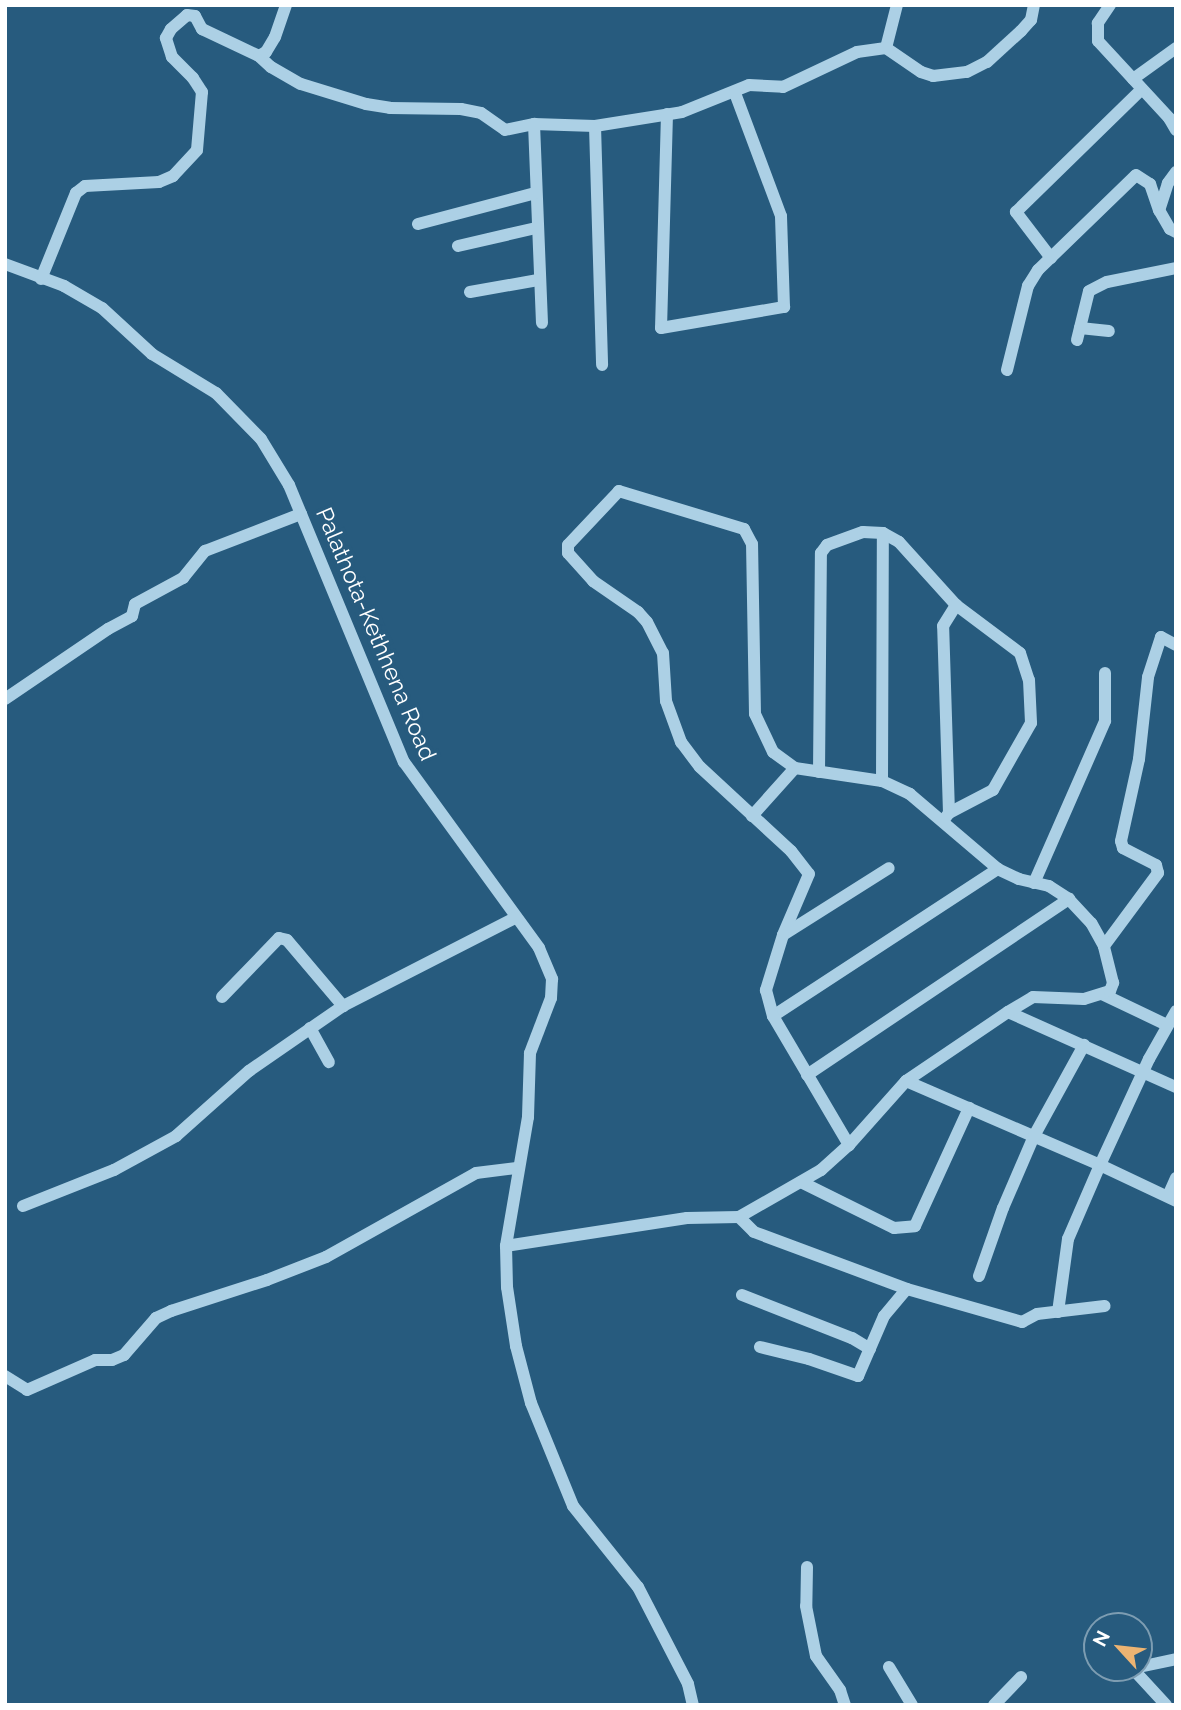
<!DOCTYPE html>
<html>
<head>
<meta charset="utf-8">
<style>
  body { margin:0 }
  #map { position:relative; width:1181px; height:1710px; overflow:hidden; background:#275b7e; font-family:Raleway,sans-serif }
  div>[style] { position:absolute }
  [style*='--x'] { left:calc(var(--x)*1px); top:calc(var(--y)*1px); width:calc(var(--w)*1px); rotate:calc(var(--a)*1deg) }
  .minor>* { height:12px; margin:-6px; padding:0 6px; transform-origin:6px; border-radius:6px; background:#acd0e5 }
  span { translate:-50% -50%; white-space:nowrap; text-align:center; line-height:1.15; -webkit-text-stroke:7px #275b7e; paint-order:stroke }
  .street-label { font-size:23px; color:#fff }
  .frame { position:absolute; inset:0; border:7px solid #fff; pointer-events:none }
  .north { position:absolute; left:1083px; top:1612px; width:70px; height:70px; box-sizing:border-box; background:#275b7e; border:2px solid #7d9db2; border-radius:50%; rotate:297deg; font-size:19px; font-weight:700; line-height:28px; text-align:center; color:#fff }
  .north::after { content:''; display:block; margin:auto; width:24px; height:32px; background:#edb472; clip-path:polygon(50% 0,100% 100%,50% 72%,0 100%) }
</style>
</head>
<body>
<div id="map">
  <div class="minor">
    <i style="--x:1110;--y:5;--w:22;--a:124"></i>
    <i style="--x:1098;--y:23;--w:18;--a:90"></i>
    <i style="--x:1098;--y:41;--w:105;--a:47.3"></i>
    <i style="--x:1169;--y:118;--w:14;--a:60"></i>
    <i style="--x:886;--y:48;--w:44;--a:-75.7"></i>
    <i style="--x:259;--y:56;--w:16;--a:43"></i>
    <i style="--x:271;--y:67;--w:34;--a:30"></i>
    <i style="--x:301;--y:84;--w:68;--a:17.1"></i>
    <i style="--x:366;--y:104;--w:24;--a:9"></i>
    <i style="--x:390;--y:108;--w:71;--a:0.8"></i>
    <i style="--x:461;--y:109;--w:20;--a:11"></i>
    <i style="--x:481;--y:113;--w:29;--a:35"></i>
    <i style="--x:505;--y:130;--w:30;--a:-12"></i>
    <i style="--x:534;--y:124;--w:61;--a:1.9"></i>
    <i style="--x:595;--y:126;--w:88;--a:-9.1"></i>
    <i style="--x:682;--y:112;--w:72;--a:-21.9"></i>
    <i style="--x:749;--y:85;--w:34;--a:3"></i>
    <i style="--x:783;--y:87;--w:82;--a:-25.3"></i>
    <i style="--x:857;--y:52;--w:29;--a:-8"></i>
    <i style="--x:886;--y:48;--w:42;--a:34.4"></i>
    <i style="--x:921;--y:72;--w:13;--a:18"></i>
    <i style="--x:933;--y:76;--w:34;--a:-7"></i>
    <i style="--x:967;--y:72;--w:22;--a:-27"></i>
    <i style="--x:987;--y:62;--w:46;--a:-42.4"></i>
    <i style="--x:1021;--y:31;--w:15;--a:-48"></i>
    <i style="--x:1031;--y:20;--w:15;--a:-79"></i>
    <i style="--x:1133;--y:79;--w:53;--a:-35.8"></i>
    <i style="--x:667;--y:114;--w:214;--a:91.6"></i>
    <i style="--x:661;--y:328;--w:125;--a:-9.7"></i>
    <i style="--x:784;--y:307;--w:91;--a:-91.9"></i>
    <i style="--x:781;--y:216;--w:131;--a:-110.5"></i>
    <i style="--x:534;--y:124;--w:199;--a:87.7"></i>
    <i style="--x:595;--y:126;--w:239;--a:88.3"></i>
    <i style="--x:1176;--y:172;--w:14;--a:126"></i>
    <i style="--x:1168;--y:183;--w:28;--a:108"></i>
    <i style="--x:1159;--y:210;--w:22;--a:60"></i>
    <i style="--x:1170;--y:229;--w:7;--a:27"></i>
    <i style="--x:418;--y:224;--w:121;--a:-14.8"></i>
    <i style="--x:458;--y:246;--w:80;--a:-13"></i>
    <i style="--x:1051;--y:258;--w:58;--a:-127.3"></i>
    <i style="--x:1016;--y:212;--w:176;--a:-44.3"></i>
    <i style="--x:5;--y:264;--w:63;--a:20.4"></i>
    <i style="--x:64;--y:286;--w:44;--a:30.1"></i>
    <i style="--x:102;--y:308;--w:68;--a:42.6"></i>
    <i style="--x:152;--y:354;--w:75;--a:31.4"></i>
    <i style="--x:216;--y:393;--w:64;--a:45.6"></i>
    <i style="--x:261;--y:439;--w:54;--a:58.7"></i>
    <i style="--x:289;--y:485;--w:300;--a:67.5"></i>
    <i style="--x:404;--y:762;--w:230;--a:54"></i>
    <i style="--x:539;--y:948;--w:34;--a:67"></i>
    <i style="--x:552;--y:979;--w:19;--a:93"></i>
    <i style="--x:551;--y:998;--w:59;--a:110.9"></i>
    <i style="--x:530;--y:1053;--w:64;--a:91.8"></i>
    <i style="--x:528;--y:1117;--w:131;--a:99.7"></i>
    <i style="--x:506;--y:1246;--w:41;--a:88.6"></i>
    <i style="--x:507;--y:1287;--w:60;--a:81.3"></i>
    <i style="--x:516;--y:1346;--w:59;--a:75.3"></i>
    <i style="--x:531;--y:1403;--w:111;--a:67.8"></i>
    <i style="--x:573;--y:1506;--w:104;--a:51.3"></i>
    <i style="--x:638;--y:1587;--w:109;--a:62.7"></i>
    <i style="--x:688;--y:1684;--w:22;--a:77"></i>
    <i style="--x:41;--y:279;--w:93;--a:-67.9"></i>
    <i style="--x:76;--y:193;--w:11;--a:-38"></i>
    <i style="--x:85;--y:186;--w:74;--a:-3.1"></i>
    <i style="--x:159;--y:182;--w:15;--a:-23"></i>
    <i style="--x:173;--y:176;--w:35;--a:-47"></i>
    <i style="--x:197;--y:150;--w:58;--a:-85.1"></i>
    <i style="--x:202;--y:92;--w:17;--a:-123"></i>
    <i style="--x:193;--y:78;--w:30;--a:-135"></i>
    <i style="--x:172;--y:57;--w:20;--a:-108"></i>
    <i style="--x:166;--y:38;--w:10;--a:-61"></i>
    <i style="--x:171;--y:29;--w:21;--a:-41"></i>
    <i style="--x:187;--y:15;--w:8;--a:7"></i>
    <i style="--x:195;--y:16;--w:15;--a:62"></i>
    <i style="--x:202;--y:29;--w:63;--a:25.3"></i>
    <i style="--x:259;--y:56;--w:8;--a:-30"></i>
    <i style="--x:266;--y:52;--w:17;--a:-59"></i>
    <i style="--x:275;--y:37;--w:34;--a:-71"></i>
    <i style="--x:470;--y:292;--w:69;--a:-10"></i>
    <i style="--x:1080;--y:328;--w:29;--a:6"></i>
    <i style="--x:1077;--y:340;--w:50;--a:-76.2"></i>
    <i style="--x:1089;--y:291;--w:20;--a:-27"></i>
    <i style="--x:1107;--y:282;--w:70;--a:-11.5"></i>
    <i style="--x:1007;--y:370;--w:87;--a:-76"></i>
    <i style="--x:1028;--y:286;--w:19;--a:-58"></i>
    <i style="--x:1038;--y:270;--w:136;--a:-44.1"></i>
    <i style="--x:1136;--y:175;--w:17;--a:33"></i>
    <i style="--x:1150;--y:184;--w:28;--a:71"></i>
    <i style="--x:5;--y:699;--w:125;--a:-34.2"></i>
    <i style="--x:108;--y:629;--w:27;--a:-28"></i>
    <i style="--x:132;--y:616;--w:12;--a:-76"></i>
    <i style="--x:135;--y:604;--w:55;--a:-28.4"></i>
    <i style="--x:183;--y:578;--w:35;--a:-51"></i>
    <i style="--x:205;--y:551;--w:103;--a:-21.1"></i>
    <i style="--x:819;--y:772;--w:219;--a:-89.5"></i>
    <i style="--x:821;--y:553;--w:10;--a:-53"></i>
    <i style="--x:827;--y:545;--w:38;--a:-20"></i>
    <i style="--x:863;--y:532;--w:20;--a:3"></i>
    <i style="--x:883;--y:533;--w:18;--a:29"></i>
    <i style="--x:899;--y:542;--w:85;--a:47.9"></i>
    <i style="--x:956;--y:605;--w:80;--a:36.9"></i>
    <i style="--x:1020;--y:653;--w:28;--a:72"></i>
    <i style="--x:1029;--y:680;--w:43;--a:87.3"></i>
    <i style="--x:1031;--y:723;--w:77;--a:119.6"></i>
    <i style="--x:993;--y:790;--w:50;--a:152.4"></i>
    <i style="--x:949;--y:813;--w:10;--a:127"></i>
    <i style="--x:882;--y:781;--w:248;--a:-89.8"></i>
    <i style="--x:949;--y:813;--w:187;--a:-91.8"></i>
    <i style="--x:943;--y:626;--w:25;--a:-58"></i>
    <i style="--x:752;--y:816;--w:64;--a:-48.1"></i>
    <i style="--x:1034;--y:883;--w:177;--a:-66.3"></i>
    <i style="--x:1105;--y:721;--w:48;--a:-90"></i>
    <i style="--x:783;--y:935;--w:125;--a:-32.3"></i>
    <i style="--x:1104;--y:946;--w:91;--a:-53.5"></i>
    <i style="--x:1158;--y:873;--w:8;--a:-104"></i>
    <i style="--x:1156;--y:865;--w:37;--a:-153"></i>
    <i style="--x:1123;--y:848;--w:7;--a:-106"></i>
    <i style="--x:1121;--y:841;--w:84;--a:-77.6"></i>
    <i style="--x:1139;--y:759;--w:82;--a:-83.7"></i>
    <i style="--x:1148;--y:677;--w:42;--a:-72"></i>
    <i style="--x:1161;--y:637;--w:17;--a:28"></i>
    <i style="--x:1102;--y:994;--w:72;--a:25.5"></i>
    <i style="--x:222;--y:997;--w:82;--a:-46"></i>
    <i style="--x:279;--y:938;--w:8;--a:14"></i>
    <i style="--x:287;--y:940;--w:87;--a:49.7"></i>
    <i style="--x:1008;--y:1012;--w:184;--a:24.1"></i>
    <i style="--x:773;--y:1016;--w:269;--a:-33.2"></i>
    <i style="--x:310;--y:1028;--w:39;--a:61"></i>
    <i style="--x:807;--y:1075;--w:316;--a:-33.9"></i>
    <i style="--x:906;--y:1081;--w:211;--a:23.4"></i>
    <i style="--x:1100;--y:1165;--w:117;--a:-65.2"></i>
    <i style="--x:1149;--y:1059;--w:55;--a:-60.6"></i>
    <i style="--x:801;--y:1182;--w:104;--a:26.3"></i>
    <i style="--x:894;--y:1228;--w:21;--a:-5"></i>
    <i style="--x:915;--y:1226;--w:130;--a:-65.4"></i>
    <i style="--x:1168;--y:1196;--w:20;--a:-66"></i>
    <i style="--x:23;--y:1206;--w:98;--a:-21.6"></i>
    <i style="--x:114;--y:1170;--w:71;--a:-28.7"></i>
    <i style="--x:176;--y:1136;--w:98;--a:-41.7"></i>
    <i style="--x:249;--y:1071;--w:114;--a:-34.7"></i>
    <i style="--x:343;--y:1006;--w:193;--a:-27.1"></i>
    <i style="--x:739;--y:1217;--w:21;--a:45"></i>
    <i style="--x:754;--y:1232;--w:163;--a:20.4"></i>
    <i style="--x:907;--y:1289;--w:120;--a:16"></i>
    <i style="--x:1022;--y:1322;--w:17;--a:-28"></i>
    <i style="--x:1037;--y:1314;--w:68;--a:-6.7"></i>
    <i style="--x:506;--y:1246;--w:183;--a:-8.8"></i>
    <i style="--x:687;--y:1218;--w:52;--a:-1.1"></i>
    <i style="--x:739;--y:1217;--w:95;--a:-29.8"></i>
    <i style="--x:821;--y:1170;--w:38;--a:-42"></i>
    <i style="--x:849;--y:1145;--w:86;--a:-48.3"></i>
    <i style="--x:906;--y:1081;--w:123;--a:-34.1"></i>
    <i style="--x:1008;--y:1012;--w:29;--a:-31"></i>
    <i style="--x:1033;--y:997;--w:51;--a:2.2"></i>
    <i style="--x:1084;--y:999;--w:27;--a:-17"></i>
    <i style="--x:1110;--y:991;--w:9;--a:-69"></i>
    <i style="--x:1113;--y:983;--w:38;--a:-104"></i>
    <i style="--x:1104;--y:946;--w:26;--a:-119"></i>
    <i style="--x:1091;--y:923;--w:33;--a:-133"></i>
    <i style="--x:1069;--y:899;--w:24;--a:-147"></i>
    <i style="--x:1049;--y:886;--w:31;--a:-167"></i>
    <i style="--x:1019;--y:879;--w:23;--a:-155"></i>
    <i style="--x:998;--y:869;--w:116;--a:-139.6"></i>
    <i style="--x:910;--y:794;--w:31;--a:-155"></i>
    <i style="--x:882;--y:781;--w:88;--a:-171.5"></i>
    <i style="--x:795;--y:768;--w:27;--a:-144"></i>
    <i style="--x:773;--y:752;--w:42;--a:-115.3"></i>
    <i style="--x:755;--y:714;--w:170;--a:-91"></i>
    <i style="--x:752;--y:544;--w:17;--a:-118"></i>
    <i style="--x:744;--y:529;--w:131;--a:-163.1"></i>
    <i style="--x:619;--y:491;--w:74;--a:133.4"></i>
    <i style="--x:568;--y:545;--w:8;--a:90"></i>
    <i style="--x:568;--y:553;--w:38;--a:48"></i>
    <i style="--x:593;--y:581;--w:55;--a:34.6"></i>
    <i style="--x:638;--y:612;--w:13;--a:48"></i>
    <i style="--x:647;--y:622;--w:35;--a:63"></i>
    <i style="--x:663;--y:653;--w:48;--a:86.4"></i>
    <i style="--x:666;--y:701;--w:44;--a:69.9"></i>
    <i style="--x:681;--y:742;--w:31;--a:53"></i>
    <i style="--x:700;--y:767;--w:124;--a:42.7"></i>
    <i style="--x:791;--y:851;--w:29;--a:52"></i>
    <i style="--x:809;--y:874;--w:66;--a:113.1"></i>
    <i style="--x:783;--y:935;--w:58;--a:107.2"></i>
    <i style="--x:766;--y:990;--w:27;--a:75"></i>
    <i style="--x:773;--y:1016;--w:150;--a:59.5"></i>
    <i style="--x:979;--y:1276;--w:72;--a:-70.6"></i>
    <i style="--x:1003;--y:1208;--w:78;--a:-66.7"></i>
    <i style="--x:1034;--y:1136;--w:104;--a:-61.2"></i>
    <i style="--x:742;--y:1295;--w:118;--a:21.4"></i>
    <i style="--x:852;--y:1338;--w:21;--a:31"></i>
    <i style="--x:1058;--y:1312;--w:74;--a:-82.2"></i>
    <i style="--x:1068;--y:1239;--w:81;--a:-66.6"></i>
    <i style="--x:1100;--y:1165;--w:84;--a:25.3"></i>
    <i style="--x:760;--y:1347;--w:50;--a:13.8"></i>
    <i style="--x:809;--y:1359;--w:52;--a:19.1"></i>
    <i style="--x:858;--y:1376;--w:65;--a:-66.6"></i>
    <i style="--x:884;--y:1316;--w:35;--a:-50"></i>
    <i style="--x:5;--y:1376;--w:26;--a:32"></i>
    <i style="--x:27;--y:1390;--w:74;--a:-23.8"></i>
    <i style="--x:95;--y:1360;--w:17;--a:0"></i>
    <i style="--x:112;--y:1360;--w:13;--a:-23"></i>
    <i style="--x:124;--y:1355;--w:49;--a:-49.1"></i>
    <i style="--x:156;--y:1318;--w:17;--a:-25"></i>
    <i style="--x:171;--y:1311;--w:101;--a:-17.9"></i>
    <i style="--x:267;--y:1280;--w:63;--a:-21.3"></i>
    <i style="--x:326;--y:1257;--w:172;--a:-29.2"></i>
    <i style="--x:476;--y:1173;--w:41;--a:-7"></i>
    <i style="--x:807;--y:1567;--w:39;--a:91"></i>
    <i style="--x:806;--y:1606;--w:51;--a:78.7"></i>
    <i style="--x:816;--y:1656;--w:42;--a:54.8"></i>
    <i style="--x:840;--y:1690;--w:16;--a:72"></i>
    <i style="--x:889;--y:1667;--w:44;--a:58.8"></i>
    <i style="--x:1139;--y:1667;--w:38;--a:-12"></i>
    <i style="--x:1132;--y:1668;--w:50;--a:47.4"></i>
    <i style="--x:994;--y:1705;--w:39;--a:-46"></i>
  </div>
  <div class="street-label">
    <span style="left:376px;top:634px;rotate:67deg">Palathota-Kethhena Road</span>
  </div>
  <div class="frame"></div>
  <div class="north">N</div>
</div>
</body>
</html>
